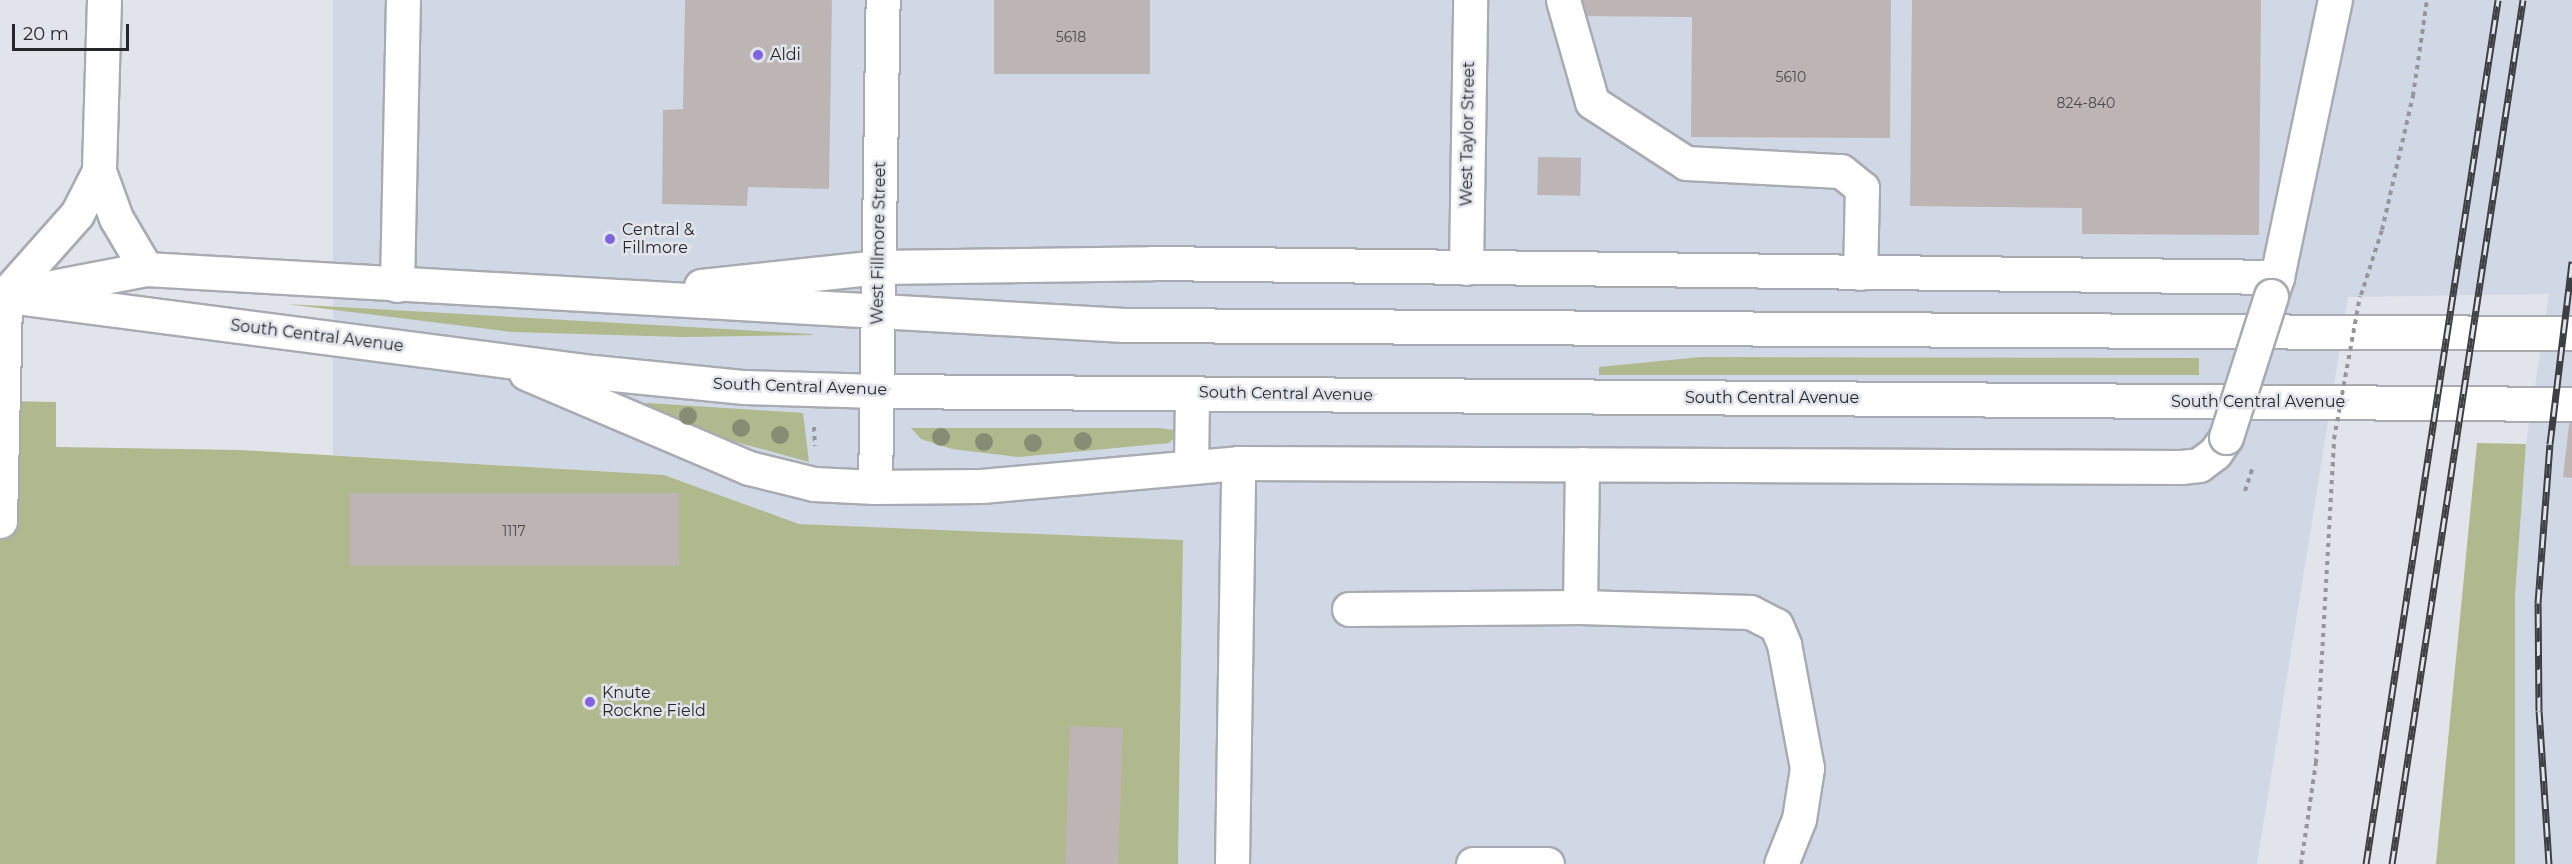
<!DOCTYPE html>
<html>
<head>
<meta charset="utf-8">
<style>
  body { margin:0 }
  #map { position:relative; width:2572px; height:864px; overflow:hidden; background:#e1e4ea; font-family:Montserrat,sans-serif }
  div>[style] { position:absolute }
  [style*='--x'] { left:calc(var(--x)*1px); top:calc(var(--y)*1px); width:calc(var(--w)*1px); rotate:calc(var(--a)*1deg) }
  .built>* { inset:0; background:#d1d8e5 }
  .green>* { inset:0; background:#b0b88d }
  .building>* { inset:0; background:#bdb5b4; transform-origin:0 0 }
  .path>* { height:4px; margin-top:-2px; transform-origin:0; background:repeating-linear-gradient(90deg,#94969a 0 4.5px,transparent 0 9px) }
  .roads { filter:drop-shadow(2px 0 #a8abb1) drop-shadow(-2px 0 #a8abb1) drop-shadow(0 2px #a8abb1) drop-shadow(0 -2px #a8abb1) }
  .minor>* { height:33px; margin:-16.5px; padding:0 16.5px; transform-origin:16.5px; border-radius:16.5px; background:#fff }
  .major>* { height:33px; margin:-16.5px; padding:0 16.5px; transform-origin:16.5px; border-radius:16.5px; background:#fff }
  .rail>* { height:7px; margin-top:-3.5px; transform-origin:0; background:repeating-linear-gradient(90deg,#e1e4ea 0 14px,#3d3f42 0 28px); box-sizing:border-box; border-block:2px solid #3d3f42 }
  .path-bridge>* { height:4px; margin-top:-2px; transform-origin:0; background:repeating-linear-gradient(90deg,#94969a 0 4.5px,transparent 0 9px) }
  .bridges { filter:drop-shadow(2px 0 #a8abb1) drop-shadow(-2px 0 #a8abb1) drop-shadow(0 2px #a8abb1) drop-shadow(0 -2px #a8abb1) }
  .major-bridge>* { height:33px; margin:-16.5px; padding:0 16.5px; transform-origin:16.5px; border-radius:16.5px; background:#fff }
  .trees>* { width:18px; height:18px; margin:-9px; border-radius:50%; background:#878d75 }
  .dots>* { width:16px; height:16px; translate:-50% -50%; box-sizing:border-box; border:3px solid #e1e4ea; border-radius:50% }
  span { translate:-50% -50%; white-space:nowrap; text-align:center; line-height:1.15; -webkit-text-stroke:5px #e1e4ea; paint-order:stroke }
  .number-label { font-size:14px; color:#4b4a4c }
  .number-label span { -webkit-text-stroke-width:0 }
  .poi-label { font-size:16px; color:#252729 }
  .left { translate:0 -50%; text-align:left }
  .street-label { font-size:16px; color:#252729 }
  .scale { position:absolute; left:12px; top:24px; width:117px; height:27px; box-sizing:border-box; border:3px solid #252729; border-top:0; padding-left:8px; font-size:18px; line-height:21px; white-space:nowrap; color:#252729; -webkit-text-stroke:4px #e1e4ea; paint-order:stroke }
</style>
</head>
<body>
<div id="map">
  <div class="built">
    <i style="clip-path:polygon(333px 0,2572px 0,2572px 864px,2515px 864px,2513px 849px,2515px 596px,2526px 444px,2549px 294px,2348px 297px,2257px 864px,1178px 864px,1183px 540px,799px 524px,664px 475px,333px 455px)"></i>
  </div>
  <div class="green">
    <i style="clip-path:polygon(287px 304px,812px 334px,814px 335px,683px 337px,512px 332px)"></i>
    <i style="clip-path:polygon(1701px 357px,2199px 358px,2199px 375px,1599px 375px,1599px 367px)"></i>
    <i style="clip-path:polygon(0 401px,56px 402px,56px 447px,241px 450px,664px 475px,799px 524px,1183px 540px,1178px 864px,0 864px)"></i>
    <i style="clip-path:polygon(647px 403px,803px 413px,809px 462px,707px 434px,644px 406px)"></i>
    <i style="clip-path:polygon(911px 428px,1159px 428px,1174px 430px,1174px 438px,1169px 443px,1019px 457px,952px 449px,921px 439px)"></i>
    <i style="clip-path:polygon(2477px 443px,2526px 444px,2515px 596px,2515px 864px,2436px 864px)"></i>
  </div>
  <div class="building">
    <i style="clip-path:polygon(685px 0,832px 0,829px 189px,748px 187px,747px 206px,662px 204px,663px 110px,683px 109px)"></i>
    <i style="left:994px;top:0;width:156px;height:74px"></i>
    <i style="clip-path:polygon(1577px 0,1891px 0,1890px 138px,1691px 137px,1692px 17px,1577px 16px)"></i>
    <i style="clip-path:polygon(1912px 0,2261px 0,2259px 235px,2082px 234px,2082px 208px,1910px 206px)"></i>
    <i style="left:1538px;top:157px;width:43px;height:38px;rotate:1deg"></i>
    <i style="clip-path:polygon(2571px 407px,2572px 408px,2572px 478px,2563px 477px)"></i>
    <i style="left:350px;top:493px;width:329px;height:73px"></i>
    <i style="left:1070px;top:726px;width:53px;height:138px;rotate:2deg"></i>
  </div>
  <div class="path">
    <i style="--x:2361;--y:295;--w:68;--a:-72.1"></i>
    <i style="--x:2382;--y:230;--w:138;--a:-77"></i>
    <i style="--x:2413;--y:96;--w:97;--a:-81.7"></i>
    <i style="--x:814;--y:427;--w:19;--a:87"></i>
    <i style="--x:2245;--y:491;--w:26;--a:-72"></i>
    <i style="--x:2301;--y:864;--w:102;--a:-81.6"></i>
    <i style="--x:2316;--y:763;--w:324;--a:-86.8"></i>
  </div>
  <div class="roads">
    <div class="minor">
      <i style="--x:104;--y:0;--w:171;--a:91.7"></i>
      <i style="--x:99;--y:171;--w:50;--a:70.1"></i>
      <i style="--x:116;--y:218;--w:59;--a:59.5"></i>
      <i style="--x:1563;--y:0;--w:106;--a:74.1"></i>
      <i style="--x:1592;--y:102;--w:112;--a:33"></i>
      <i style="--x:1686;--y:163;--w:155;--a:3"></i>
      <i style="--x:1841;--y:171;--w:27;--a:39"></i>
      <i style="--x:1862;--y:188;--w:85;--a:91.3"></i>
      <i style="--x:1466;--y:268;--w:268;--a:-89.1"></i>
      <i style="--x:2277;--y:277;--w:283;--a:-78.2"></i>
      <i style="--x:397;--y:285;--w:285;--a:-88.8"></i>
      <i style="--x:875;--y:487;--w:487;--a:-89.1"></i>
      <i style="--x:0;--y:521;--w:226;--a:-88.7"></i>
      <i style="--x:5;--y:295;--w:108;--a:-48.4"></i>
      <i style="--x:77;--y:214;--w:48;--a:-62.9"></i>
      <i style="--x:1580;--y:607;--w:143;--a:-89.2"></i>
      <i style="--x:1349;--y:609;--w:231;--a:-0.5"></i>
      <i style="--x:1580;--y:607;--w:170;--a:1.7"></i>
      <i style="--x:1750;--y:612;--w:29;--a:27"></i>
      <i style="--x:1776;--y:625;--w:21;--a:67"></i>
      <i style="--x:1784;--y:644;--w:126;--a:79.5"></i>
      <i style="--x:1807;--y:768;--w:52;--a:98.9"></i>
      <i style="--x:1799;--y:819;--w:48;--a:111.8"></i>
      <i style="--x:1232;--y:864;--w:401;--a:-89.1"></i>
      <i style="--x:1473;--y:864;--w:74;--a:0"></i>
    </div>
    <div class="major">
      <i style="--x:701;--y:286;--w:179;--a:-6.1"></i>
      <i style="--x:879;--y:267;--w:273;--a:-0.8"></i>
      <i style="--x:1152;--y:263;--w:1125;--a:0.71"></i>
      <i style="--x:2277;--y:277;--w:20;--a:108"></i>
      <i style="--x:31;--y:291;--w:117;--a:-10.8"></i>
      <i style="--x:146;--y:269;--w:980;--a:3.28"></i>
      <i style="--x:1124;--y:325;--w:1448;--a:0.32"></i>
      <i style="--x:0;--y:295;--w:598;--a:7.4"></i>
      <i style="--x:593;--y:372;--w:152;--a:5.7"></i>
      <i style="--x:744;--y:387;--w:133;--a:1.7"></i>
      <i style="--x:877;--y:391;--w:1695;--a:0.44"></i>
      <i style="--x:526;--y:373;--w:242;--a:23.1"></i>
      <i style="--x:749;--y:468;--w:67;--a:13.8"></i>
      <i style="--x:814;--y:484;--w:61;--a:2.8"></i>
      <i style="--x:875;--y:487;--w:106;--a:-0.5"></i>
      <i style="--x:981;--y:486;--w:258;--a:-5.1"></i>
      <i style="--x:1238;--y:463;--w:943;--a:0.24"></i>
      <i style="--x:2181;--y:467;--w:18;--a:-6"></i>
      <i style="--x:2199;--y:465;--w:20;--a:-37"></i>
      <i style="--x:2215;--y:453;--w:19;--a:-55"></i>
      <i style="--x:1191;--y:467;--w:73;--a:-89.2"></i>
    </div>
  </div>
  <div class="rail">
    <i style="--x:2366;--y:864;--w:874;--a:-81.31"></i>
    <i style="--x:2392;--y:864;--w:874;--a:-81.38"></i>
    <i style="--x:2549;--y:864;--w:153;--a:-93.7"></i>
    <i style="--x:2539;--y:711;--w:108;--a:-90.5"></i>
    <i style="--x:2538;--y:603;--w:159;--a:-85.7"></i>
    <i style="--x:2550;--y:444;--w:184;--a:-83.1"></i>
  </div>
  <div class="path-bridge">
    <i style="--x:2334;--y:439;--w:145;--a:-79.7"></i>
  </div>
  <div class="bridges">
    <div class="major-bridge">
      <i style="--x:2226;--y:437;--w:148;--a:-72.3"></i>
    </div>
  </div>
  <div class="trees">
    <i style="left:688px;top:416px"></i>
    <i style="left:741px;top:428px"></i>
    <i style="left:780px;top:435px"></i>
    <i style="left:941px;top:437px"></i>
    <i style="left:1083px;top:441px"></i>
    <i style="left:984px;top:442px"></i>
    <i style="left:1033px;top:443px"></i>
  </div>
  <div class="dots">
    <i style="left:758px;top:55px;background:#8063de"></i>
    <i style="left:610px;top:239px;background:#8063de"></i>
    <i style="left:590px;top:702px;background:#8063de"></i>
  </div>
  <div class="number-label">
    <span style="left:1071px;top:37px">5618</span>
    <span style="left:1791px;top:77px">5610</span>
    <span style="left:2086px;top:103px">824-840</span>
    <span style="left:514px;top:531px">1117</span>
  </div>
  <div class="poi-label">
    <span class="left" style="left:770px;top:55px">Aldi</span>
    <span class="left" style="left:622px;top:239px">Central &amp;<br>Fillmore</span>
    <span class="left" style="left:602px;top:702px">Knute<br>Rockne Field</span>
  </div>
  <div class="street-label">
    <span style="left:1468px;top:134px;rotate:-89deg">West Taylor Street</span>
    <span style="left:879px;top:243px;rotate:-89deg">West Fillmore Street</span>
    <span style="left:317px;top:336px;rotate:7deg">South Central Avenue</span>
    <span style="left:800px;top:387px;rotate:2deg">South Central Avenue</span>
    <span style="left:1286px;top:394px;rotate:1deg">South Central Avenue</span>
    <span style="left:1772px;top:398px">South Central Avenue</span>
    <span style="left:2258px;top:402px">South Central Avenue</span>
  </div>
  <div class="scale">20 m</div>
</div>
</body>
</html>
